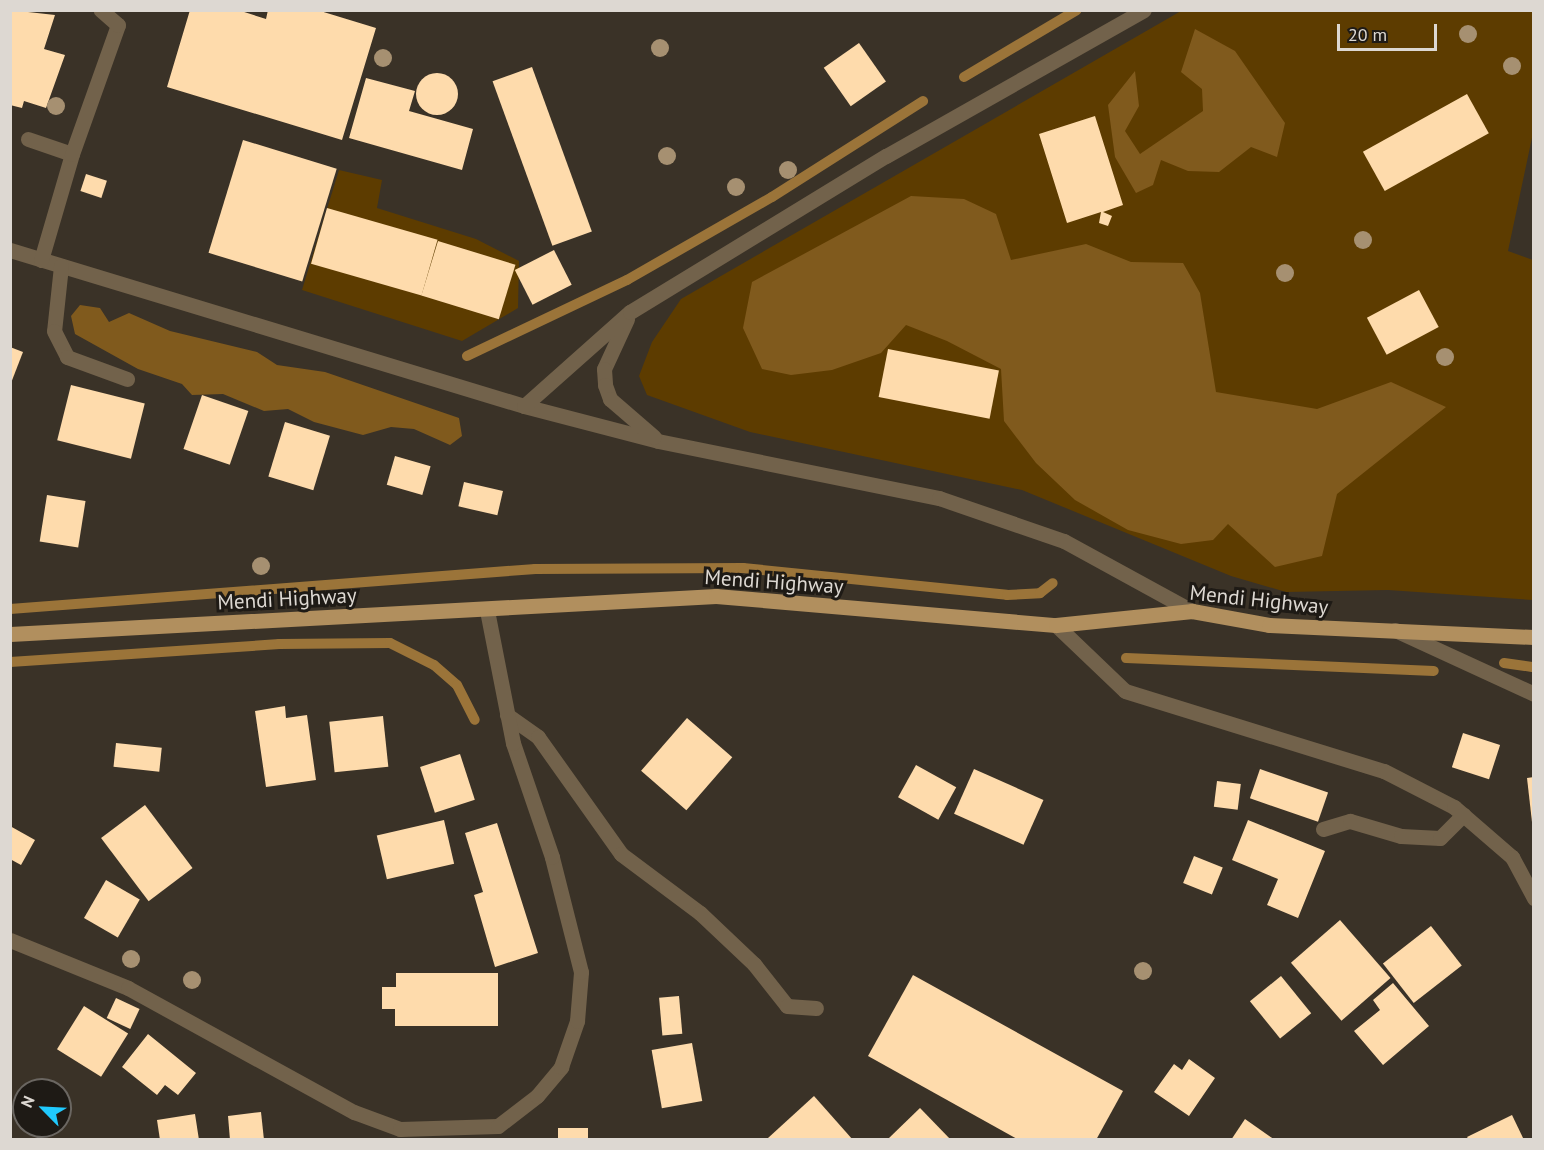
<!DOCTYPE html>
<html>
<head>
<meta charset="utf-8">
<style>
  body { margin:0 }
  #map { position:relative; width:1544px; height:1150px; overflow:hidden; background:#3a3227; font-family:"PT Sans",sans-serif }
  div>[style] { position:absolute }
  [style*='--x'] { left:calc(var(--x)*1px); top:calc(var(--y)*1px); width:calc(var(--w)*1px); rotate:calc(var(--a)*1deg) }
  .green>* { inset:0; background:#5d3c00 }
  .forest>* { inset:0; background:#805a1d }
  .stream>* { height:10px; margin:-5px; padding:0 5px; transform-origin:5px; border-radius:5px; background:#9b7439 }
  .building>* { inset:0; background:#fedbac; transform-origin:0 0 }
  .round { border-radius:50% }
  .minor>* { height:15px; margin:-7.5px; padding:0 7.5px; transform-origin:7.5px; border-radius:7.5px; background:#72624b }
  .major>* { height:15px; margin:-7.5px; padding:0 7.5px; transform-origin:7.5px; border-radius:7.5px; background:#b18f5e }
  .trees>* { width:18px; height:18px; margin:-9px; border-radius:50%; background:#a69071 }
  span { translate:-50% -50%; white-space:nowrap; text-align:center; line-height:1.15; -webkit-text-stroke:6px #1e1a15; paint-order:stroke }
  .street-label { font-size:21px; color:#ddd8d2 }
  .frame { position:absolute; inset:0; border:12px solid #ddd8d2; pointer-events:none }
  .north { position:absolute; left:12px; top:1078px; width:60px; height:60px; box-sizing:border-box; background:#1e1a15; border:2px solid #6a6661; border-radius:50%; rotate:294deg; font-size:16px; font-weight:700; line-height:24px; text-align:center; color:#ddd8d2 }
  .north::after { content:''; display:block; margin:auto; width:21px; height:27px; background:#20c9fd; clip-path:polygon(50% 0,100% 100%,50% 72%,0 100%) }
  .scale { position:absolute; left:1337px; top:24px; width:100px; height:27px; box-sizing:border-box; border:3px solid #ddd8d2; border-top:0; padding-left:8px; font-size:18px; line-height:21px; white-space:nowrap; color:#ddd8d2; -webkit-text-stroke:4px #1e1a15; paint-order:stroke }
</style>
</head>
<body>
<div id="map">
  <div class="green">
    <i style="clip-path:polygon(1181px 11px,1533px 11px,1533px 133px,1508px 251px,1533px 260px,1533px 600px,1388px 590px,1286px 592px,1231px 576px,1022px 490px,750px 432px,647px 395px,639px 376px,652px 342px,681px 299px)"></i>
    <i style="clip-path:polygon(339px 170px,382px 180px,377px 208px,476px 239px,519px 261px,518px 308px,462px 341px,302px 290px)"></i>
  </div>
  <div class="forest">
    <i style="clip-path:polygon(1195px 29px,1235px 51px,1285px 123px,1277px 157px,1251px 147px,1219px 172px,1188px 171px,1161px 160px,1153px 185px,1136px 193px,1115px 157px,1108px 105px,1135px 71px,1139px 106px,1125px 131px,1140px 154px,1203px 111px,1202px 89px,1181px 72px)"></i>
    <i style="clip-path:polygon(911px 196px,964px 199px,996px 214px,1011px 260px,1086px 244px,1131px 262px,1183px 263px,1200px 293px,1216px 392px,1317px 409px,1391px 382px,1446px 407px,1337px 494px,1322px 556px,1275px 567px,1228px 524px,1213px 540px,1181px 544px,1128px 530px,1075px 500px,1036px 463px,1004px 421px,1001px 369px,947px 341px,906px 325px,881px 353px,832px 370px,791px 375px,762px 369px,743px 328px,752px 282px)"></i>
    <i style="clip-path:polygon(80px 305px,100px 308px,109px 322px,129px 313px,170px 331px,257px 352px,277px 365px,325px 372px,459px 418px,462px 436px,450px 445px,414px 429px,391px 427px,363px 435px,314px 422px,288px 409px,264px 411px,223px 394px,192px 395px,182px 384px,138px 369px,75px 334px,71px 316px)"></i>
  </div>
  <div class="stream">
    <i style="--x:964;--y:77;--w:131;--a:-30.7"></i>
    <i style="--x:467;--y:356;--w:177;--a:-25.4"></i>
    <i style="--x:627;--y:280;--w:167;--a:-29.8"></i>
    <i style="--x:772;--y:197;--w:179;--a:-32.4"></i>
    <i style="--x:10;--y:609;--w:527;--a:-4.36"></i>
    <i style="--x:535;--y:569;--w:208;--a:-0.3"></i>
    <i style="--x:743;--y:568;--w:265;--a:5.8"></i>
    <i style="--x:1007;--y:595;--w:33;--a:-3"></i>
    <i style="--x:1040;--y:593;--w:16;--a:-38"></i>
    <i style="--x:1126;--y:658;--w:308;--a:2.4"></i>
    <i style="--x:10;--y:662;--w:270;--a:-3.8"></i>
    <i style="--x:279;--y:644;--w:111;--a:-0.5"></i>
    <i style="--x:390;--y:643;--w:49;--a:26.6"></i>
    <i style="--x:434;--y:665;--w:30;--a:41"></i>
    <i style="--x:457;--y:685;--w:39;--a:63"></i>
    <i style="--x:1504;--y:663;--w:30;--a:8"></i>
  </div>
  <div class="building">
    <i style="clip-path:polygon(10px 10px,55px 15px,44px 49px,65px 55px,46px 108px,24px 101px,22px 108px,10px 105px)"></i>
    <i style="clip-path:polygon(190px 10px,238px 10px,266px 19px,268px 10px,317px 10px,376px 28px,342px 140px,167px 87px)"></i>
    <i style="left:859px;top:43px;width:47px;height:43px;rotate:55deg"></i>
    <i style="left:532px;top:67px;width:175px;height:42px;rotate:70deg"></i>
    <i class="round" style="left:416px;top:73px;width:42px;height:42px"></i>
    <i style="clip-path:polygon(366px 78px,415px 91px,409px 111px,473px 129px,462px 170px,349px 138px)"></i>
    <i style="left:1467px;top:94px;width:45px;height:119px;rotate:61deg"></i>
    <i style="clip-path:polygon(1095px 116px,1123px 205px,1103px 212px,1112px 216px,1108px 226px,1099px 223px,1101px 212px,1067px 223px,1039px 134px)"></i>
    <i style="left:243px;top:140px;width:98px;height:118px;rotate:17deg"></i>
    <i style="left:86px;top:174px;width:22px;height:18px;rotate:18deg"></i>
    <i style="left:327px;top:208px;width:115px;height:58px;rotate:16deg"></i>
    <i style="left:438px;top:241px;width:81px;height:57px;rotate:17deg"></i>
    <i style="left:554px;top:250px;width:39px;height:44px;rotate:63deg"></i>
    <i style="left:1419px;top:290px;width:42px;height:59px;rotate:62deg"></i>
    <i style="clip-path:polygon(10px 347px,23px 352px,11px 383px,10px 383px)"></i>
    <i style="left:888px;top:349px;width:113px;height:49px;rotate:11deg"></i>
    <i style="left:71px;top:385px;width:76px;height:57px;rotate:14deg"></i>
    <i style="left:202px;top:395px;width:49px;height:57px;rotate:19deg"></i>
    <i style="left:285px;top:422px;width:47px;height:57px;rotate:17deg"></i>
    <i style="left:395px;top:456px;width:37px;height:30px;rotate:16deg"></i>
    <i style="left:464px;top:482px;width:40px;height:25px;rotate:13deg"></i>
    <i style="left:47px;top:495px;width:39px;height:47px;rotate:9deg"></i>
    <i style="clip-path:polygon(285px 706px,286px 718px,307px 715px,316px 780px,266px 787px,255px 711px)"></i>
    <i style="left:383px;top:716px;width:51px;height:54px;rotate:84deg"></i>
    <i style="left:687px;top:718px;width:60px;height:70px;rotate:41deg"></i>
    <i style="left:1463px;top:733px;width:39px;height:36px;rotate:18deg"></i>
    <i style="left:116px;top:743px;width:46px;height:24px;rotate:6deg"></i>
    <i style="left:460px;top:754px;width:48px;height:42px;rotate:72deg"></i>
    <i style="left:916px;top:765px;width:46px;height:37px;rotate:29deg"></i>
    <i style="left:974px;top:769px;width:76px;height:49px;rotate:24deg"></i>
    <i style="left:1260px;top:769px;width:72px;height:31px;rotate:19deg"></i>
    <i style="clip-path:polygon(1534px 777px,1534px 821px,1532px 822px,1527px 778px)"></i>
    <i style="left:1217px;top:781px;width:24px;height:26px;rotate:7deg"></i>
    <i style="left:145px;top:805px;width:79px;height:55px;rotate:53deg"></i>
    <i style="left:444px;top:820px;width:45px;height:69px;rotate:77deg"></i>
    <i style="clip-path:polygon(1248px 820px,1325px 851px,1298px 918px,1267px 905px,1278px 879px,1232px 860px)"></i>
    <i style="clip-path:polygon(497px 823px,538px 953px,495px 967px,474px 895px,483px 892px,465px 833px)"></i>
    <i style="clip-path:polygon(10px 826px,35px 840px,21px 865px,10px 859px)"></i>
    <i style="left:1194px;top:856px;width:31px;height:29px;rotate:22deg"></i>
    <i style="left:106px;top:880px;width:39px;height:44px;rotate:30deg"></i>
    <i style="left:1340px;top:920px;width:77px;height:65px;rotate:49deg"></i>
    <i style="left:1431px;top:926px;width:50px;height:61px;rotate:52deg"></i>
    <i style="clip-path:polygon(396px 973px,498px 973px,498px 1026px,395px 1026px,395px 1009px,382px 1009px,382px 987px,396px 987px)"></i>
    <i style="clip-path:polygon(913px 975px,1123px 1091px,1096px 1140px,1019px 1140px,868px 1056px)"></i>
    <i style="left:1281px;top:976px;width:48px;height:40px;rotate:51deg"></i>
    <i style="clip-path:polygon(1393px 983px,1429px 1026px,1383px 1065px,1354px 1031px,1380px 1010px,1373px 1000px)"></i>
    <i style="left:679px;top:996px;width:38px;height:20px;rotate:85deg"></i>
    <i style="left:116px;top:998px;width:26px;height:22px;rotate:25deg"></i>
    <i style="left:84px;top:1006px;width:52px;height:51px;rotate:32deg"></i>
    <i style="clip-path:polygon(148px 1034px,196px 1073px,178px 1095px,165px 1085px,157px 1095px,122px 1067px)"></i>
    <i style="left:692px;top:1043px;width:59px;height:41px;rotate:80deg"></i>
    <i style="clip-path:polygon(1189px 1059px,1215px 1078px,1189px 1116px,1154px 1092px,1174px 1064px,1182px 1070px)"></i>
    <i style="clip-path:polygon(814px 1096px,853px 1140px,769px 1140px,768px 1138px)"></i>
    <i style="clip-path:polygon(920px 1108px,951px 1140px,889px 1138px)"></i>
    <i style="clip-path:polygon(261px 1112px,264px 1140px,230px 1140px,228px 1116px)"></i>
    <i style="clip-path:polygon(195px 1114px,199px 1140px,160px 1140px,157px 1120px)"></i>
    <i style="clip-path:polygon(1512px 1115px,1524px 1140px,1469px 1140px,1467px 1137px)"></i>
    <i style="clip-path:polygon(1245px 1119px,1275px 1140px,1231px 1140px)"></i>
    <i style="left:558px;top:1128px;width:30px;height:12px"></i>
  </div>
  <div class="minor">
    <i style="--x:28;--y:139;--w:46;--a:18.8"></i>
    <i style="--x:10;--y:250;--w:537;--a:16.88"></i>
    <i style="--x:524;--y:406;--w:138;--a:14.6"></i>
    <i style="--x:658;--y:441;--w:287;--a:11.5"></i>
    <i style="--x:939;--y:498;--w:132;--a:19"></i>
    <i style="--x:1064;--y:541;--w:146;--a:28.7"></i>
    <i style="--x:41;--y:260;--w:110;--a:-73.7"></i>
    <i style="--x:72;--y:154;--w:137;--a:-70.4"></i>
    <i style="--x:118;--y:25;--w:23;--a:-139"></i>
    <i style="--x:61;--y:266;--w:65;--a:96.1"></i>
    <i style="--x:54;--y:331;--w:29;--a:63"></i>
    <i style="--x:67;--y:357;--w:64;--a:20.1"></i>
    <i style="--x:627;--y:319;--w:55;--a:114.7"></i>
    <i style="--x:604;--y:369;--w:16;--a:86"></i>
    <i style="--x:605;--y:385;--w:15;--a:70"></i>
    <i style="--x:610;--y:399;--w:58;--a:40.8"></i>
    <i style="--x:524;--y:406;--w:142;--a:-41.6"></i>
    <i style="--x:630;--y:312;--w:300;--a:-31.4"></i>
    <i style="--x:886;--y:156;--w:296;--a:-29.5"></i>
    <i style="--x:1056;--y:625;--w:95;--a:43.7"></i>
    <i style="--x:1125;--y:691;--w:271;--a:17.2"></i>
    <i style="--x:1384;--y:771;--w:79;--a:27.2"></i>
    <i style="--x:1454;--y:807;--w:77;--a:40.8"></i>
    <i style="--x:1512;--y:857;--w:47;--a:61.8"></i>
    <i style="--x:1395;--y:630;--w:153;--a:24.7"></i>
    <i style="--x:507;--y:715;--w:38;--a:35"></i>
    <i style="--x:538;--y:737;--w:143;--a:54.6"></i>
    <i style="--x:621;--y:854;--w:99;--a:36.8"></i>
    <i style="--x:700;--y:913;--w:74;--a:43.4"></i>
    <i style="--x:754;--y:964;--w:53;--a:51.8"></i>
    <i style="--x:787;--y:1006;--w:29;--a:4"></i>
    <i style="--x:1323;--y:829;--w:28;--a:-17"></i>
    <i style="--x:1350;--y:821;--w:53;--a:16.4"></i>
    <i style="--x:1401;--y:836;--w:39;--a:3"></i>
    <i style="--x:1440;--y:838;--w:33;--a:-45"></i>
    <i style="--x:10;--y:940;--w:127;--a:22.1"></i>
    <i style="--x:128;--y:988;--w:258;--a:28.8"></i>
    <i style="--x:354;--y:1112;--w:49;--a:20.3"></i>
    <i style="--x:400;--y:1129;--w:98;--a:-1.8"></i>
    <i style="--x:498;--y:1126;--w:49;--a:-37.6"></i>
    <i style="--x:537;--y:1096;--w:38;--a:-50"></i>
    <i style="--x:561;--y:1067;--w:49;--a:-70.8"></i>
    <i style="--x:577;--y:1021;--w:49;--a:-85.3"></i>
    <i style="--x:581;--y:972;--w:119;--a:-104.2"></i>
    <i style="--x:552;--y:857;--w:120;--a:-108.9"></i>
    <i style="--x:513;--y:743;--w:136;--a:-101.1"></i>
  </div>
  <div class="major">
    <i style="--x:10;--y:634;--w:707;--a:-3.08"></i>
    <i style="--x:716;--y:596;--w:341;--a:4.9"></i>
    <i style="--x:1056;--y:625;--w:137;--a:-5.9"></i>
    <i style="--x:1192;--y:611;--w:78;--a:10.3"></i>
    <i style="--x:1269;--y:625;--w:265;--a:2.6"></i>
  </div>
  <div class="trees">
    <i style="left:1468px;top:34px"></i>
    <i style="left:660px;top:48px"></i>
    <i style="left:383px;top:58px"></i>
    <i style="left:1512px;top:66px"></i>
    <i style="left:56px;top:106px"></i>
    <i style="left:667px;top:156px"></i>
    <i style="left:788px;top:170px"></i>
    <i style="left:736px;top:187px"></i>
    <i style="left:1363px;top:240px"></i>
    <i style="left:1285px;top:273px"></i>
    <i style="left:1445px;top:357px"></i>
    <i style="left:261px;top:566px"></i>
    <i style="left:131px;top:959px"></i>
    <i style="left:1143px;top:971px"></i>
    <i style="left:192px;top:980px"></i>
  </div>
  <div class="street-label">
    <span style="left:774px;top:582px;rotate:4deg">Mendi Highway</span>
    <span style="left:287px;top:599px;rotate:-3deg">Mendi Highway</span>
    <span style="left:1259px;top:600px;rotate:6deg">Mendi Highway</span>
  </div>
  <div class="frame"></div>
  <div class="north">N</div>
  <div class="scale">20 m</div>
</div>
</body>
</html>
